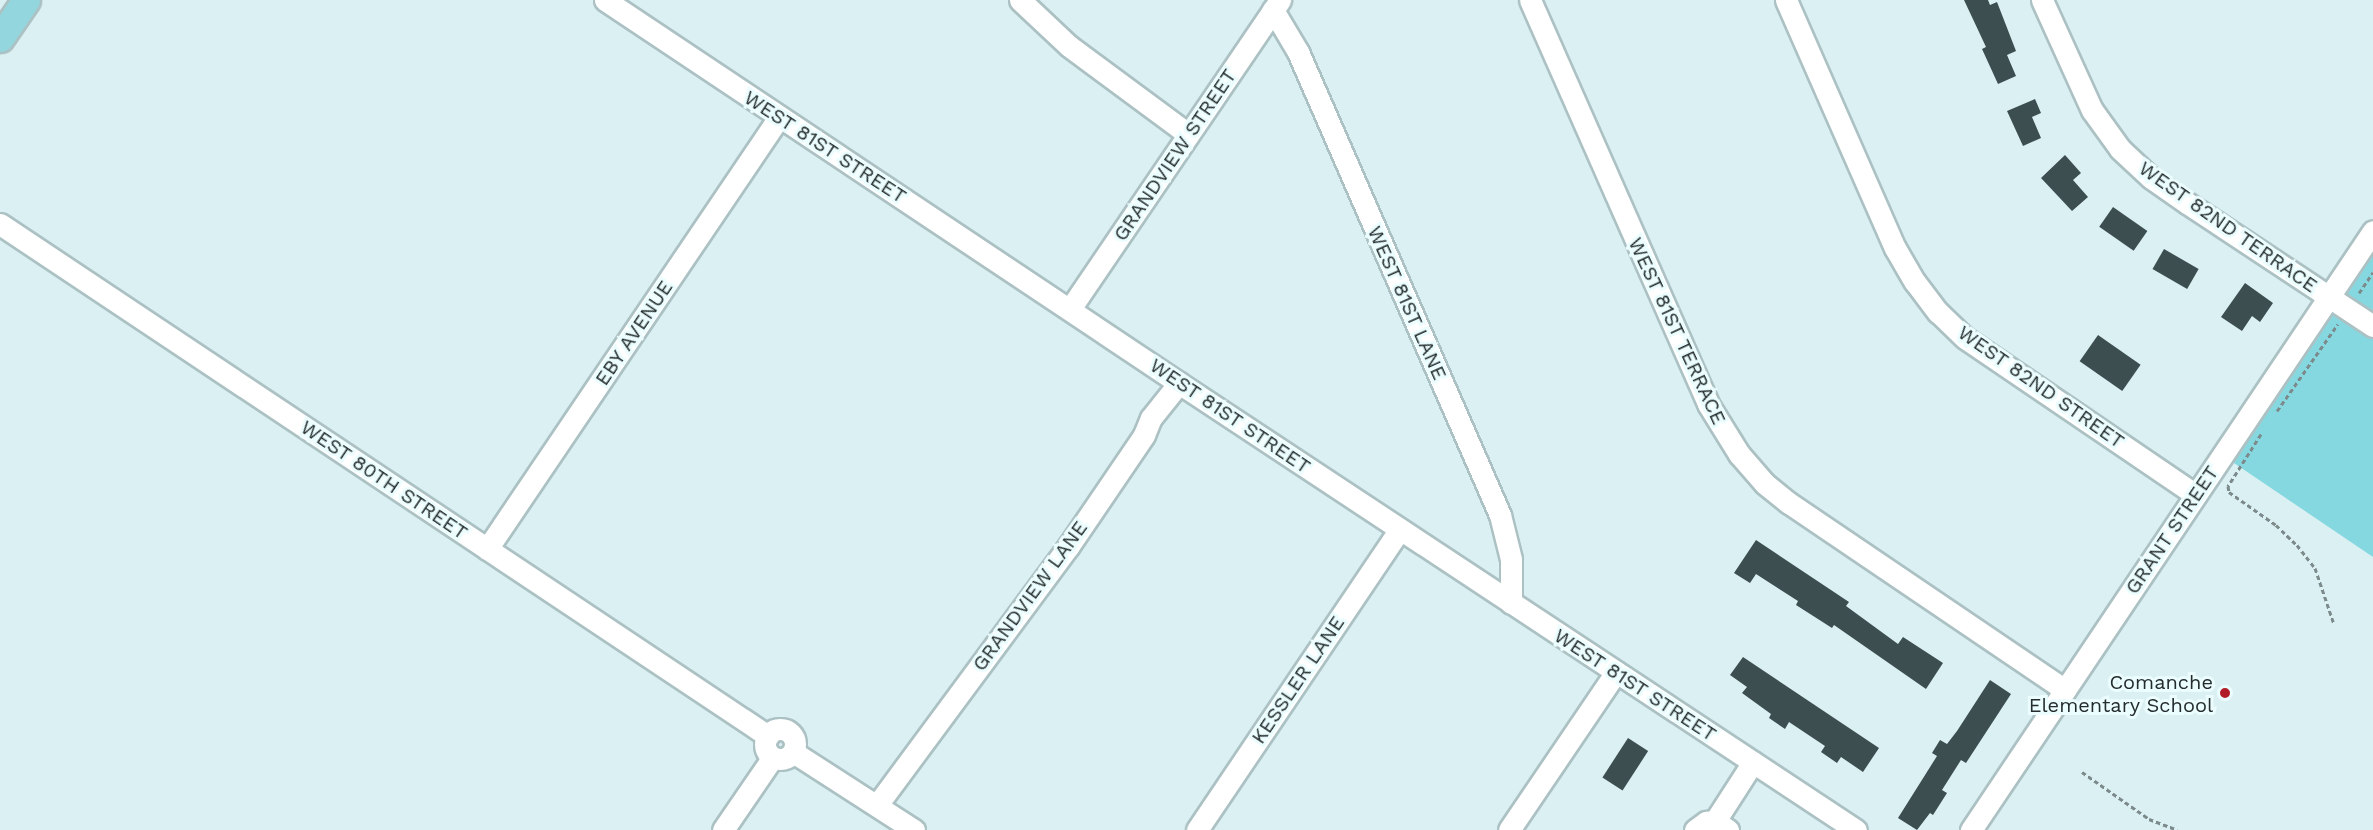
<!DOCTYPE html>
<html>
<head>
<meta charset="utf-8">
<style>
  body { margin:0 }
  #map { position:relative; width:2373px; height:830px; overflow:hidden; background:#dbf0f2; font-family:"Work Sans",sans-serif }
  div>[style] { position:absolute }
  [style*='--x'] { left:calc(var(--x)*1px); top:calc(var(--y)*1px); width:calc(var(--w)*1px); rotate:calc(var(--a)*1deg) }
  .green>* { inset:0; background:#86d8e0 }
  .building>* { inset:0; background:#3d4e50; transform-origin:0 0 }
  .path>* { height:3px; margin-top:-1.5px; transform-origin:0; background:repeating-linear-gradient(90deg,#7c8a8b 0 4.5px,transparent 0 7.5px) }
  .roads { filter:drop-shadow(2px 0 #acc1c3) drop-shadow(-2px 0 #acc1c3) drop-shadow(0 2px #acc1c3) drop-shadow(0 -2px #acc1c3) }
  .minor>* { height:21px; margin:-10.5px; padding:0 10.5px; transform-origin:10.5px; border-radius:10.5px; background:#fff }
  .minor>.ring { margin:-10.5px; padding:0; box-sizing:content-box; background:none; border:21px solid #fff; border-radius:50% }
  .major>* { height:27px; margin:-13.5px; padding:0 13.5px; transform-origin:13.5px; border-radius:13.5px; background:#93d6dd }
  .dots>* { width:16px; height:16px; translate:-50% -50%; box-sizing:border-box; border:3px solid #ebfdfe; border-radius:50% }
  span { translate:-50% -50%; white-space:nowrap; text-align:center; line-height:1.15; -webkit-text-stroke:6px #ebfdfe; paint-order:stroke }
  .street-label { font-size:20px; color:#242c2d }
  .poi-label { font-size:20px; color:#242c2d }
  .right { translate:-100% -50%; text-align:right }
</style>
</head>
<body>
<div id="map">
  <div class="green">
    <i style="clip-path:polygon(2373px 252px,2373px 557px,2231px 461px)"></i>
  </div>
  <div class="building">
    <i style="clip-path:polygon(1964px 0,1988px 0,1990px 5px,1997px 2px,2016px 51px,2007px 55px,2016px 76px,1998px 84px,1982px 49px,1986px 47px)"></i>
    <i style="clip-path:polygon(2035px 99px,2041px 113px,2032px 117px,2041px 138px,2023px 146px,2007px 111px)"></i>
    <i style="clip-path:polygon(2065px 155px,2081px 173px,2073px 180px,2088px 197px,2072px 211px,2041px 178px)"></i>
    <i style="left:2113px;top:207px;width:42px;height:24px;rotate:35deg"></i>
    <i style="left:2164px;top:249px;width:40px;height:23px;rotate:30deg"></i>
    <i style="clip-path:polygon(2245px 283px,2273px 303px,2260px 322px,2252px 316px,2242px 331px,2221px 317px)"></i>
    <i style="left:2098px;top:335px;width:52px;height:32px;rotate:35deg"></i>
    <i style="clip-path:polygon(1756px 540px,1849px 602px,1846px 606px,1898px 644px,1903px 637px,1943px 663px,1926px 689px,1834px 625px,1832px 628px,1796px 605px,1798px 601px,1756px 574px,1750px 583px,1734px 573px)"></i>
    <i style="clip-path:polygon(1743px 657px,1879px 748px,1863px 772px,1841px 757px,1837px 763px,1821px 752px,1825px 746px,1789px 722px,1785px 729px,1769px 718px,1771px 714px,1742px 693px,1747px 687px,1730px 675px)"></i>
    <i style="clip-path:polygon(1990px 680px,2011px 694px,1966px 763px,1961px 760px,1942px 790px,1947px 793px,1933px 815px,1930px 813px,1917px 830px,1898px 818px,1937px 756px,1932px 753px,1940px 740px,1947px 744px,1957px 731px)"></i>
    <i style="left:1628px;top:738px;width:24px;height:47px;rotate:33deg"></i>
  </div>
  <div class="path">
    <i style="--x:2359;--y:293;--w:25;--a:-56"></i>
    <i style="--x:2277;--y:411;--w:106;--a:-55"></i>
    <i style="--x:2261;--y:434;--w:62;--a:122.4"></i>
    <i style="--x:2228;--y:486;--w:6;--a:81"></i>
    <i style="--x:2229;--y:492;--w:57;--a:35.1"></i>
    <i style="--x:2276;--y:525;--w:29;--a:44"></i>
    <i style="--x:2297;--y:545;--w:29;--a:52"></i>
    <i style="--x:2315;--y:568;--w:59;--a:71.3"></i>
    <i style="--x:2082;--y:772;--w:82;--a:35"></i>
    <i style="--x:2149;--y:819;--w:30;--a:21"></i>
  </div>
  <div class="roads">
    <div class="minor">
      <i style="--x:605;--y:0;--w:690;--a:33.71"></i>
      <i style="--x:1179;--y:383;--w:811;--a:33.44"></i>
      <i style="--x:1020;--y:0;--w:67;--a:43.2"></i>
      <i style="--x:1069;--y:46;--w:148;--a:36.5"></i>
      <i style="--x:1530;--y:0;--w:441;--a:66.2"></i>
      <i style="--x:1708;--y:404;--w:59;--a:58.2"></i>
      <i style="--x:1739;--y:454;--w:38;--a:49"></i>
      <i style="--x:1764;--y:483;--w:32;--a:39"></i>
      <i style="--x:1789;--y:503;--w:333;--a:34.1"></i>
      <i style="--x:1786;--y:0;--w:271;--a:66.3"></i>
      <i style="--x:1895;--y:248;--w:39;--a:60"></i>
      <i style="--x:1915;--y:282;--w:38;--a:53"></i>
      <i style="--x:1938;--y:312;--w:37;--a:44"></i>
      <i style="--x:1965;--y:338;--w:279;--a:34.2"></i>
      <i style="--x:2042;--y:0;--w:121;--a:65.6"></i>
      <i style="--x:2092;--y:110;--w:48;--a:54.3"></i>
      <i style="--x:2120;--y:149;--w:42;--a:43.1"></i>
      <i style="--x:2151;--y:178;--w:44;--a:34.8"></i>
      <i style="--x:2187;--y:203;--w:223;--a:33.5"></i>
      <i style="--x:1273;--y:10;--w:49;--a:59.2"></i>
      <i style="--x:1298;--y:52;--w:505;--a:66.43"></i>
      <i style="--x:1500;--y:515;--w:45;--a:76"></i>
      <i style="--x:1511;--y:559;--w:44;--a:90"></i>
      <i style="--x:0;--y:224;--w:923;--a:33.69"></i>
      <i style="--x:1070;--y:309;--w:374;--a:-55.8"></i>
      <i style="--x:487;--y:549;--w:521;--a:-55.94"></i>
      <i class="ring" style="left:765px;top:729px;width:9px;height:9px"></i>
      <i style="--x:793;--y:752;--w:144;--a:32.8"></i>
      <i style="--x:877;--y:805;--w:321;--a:-53.5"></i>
      <i style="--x:1068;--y:547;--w:135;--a:-55.8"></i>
      <i style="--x:1144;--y:435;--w:18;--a:-68"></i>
      <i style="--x:1151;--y:418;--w:45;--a:-51.3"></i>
      <i style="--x:1715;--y:821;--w:70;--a:-57.2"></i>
      <i style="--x:723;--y:830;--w:88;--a:-55.6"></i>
      <i style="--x:1197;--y:830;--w:362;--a:-56"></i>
      <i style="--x:1509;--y:830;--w:191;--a:-55.9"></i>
      <i style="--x:1695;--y:830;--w:14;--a:-36"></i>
      <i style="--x:1706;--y:822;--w:9;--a:-6"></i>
      <i style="--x:1715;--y:821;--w:16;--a:35"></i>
      <i style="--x:1971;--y:830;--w:721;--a:-56.13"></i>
    </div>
    <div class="major">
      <i style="--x:0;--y:38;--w:46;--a:-55.6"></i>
    </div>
  </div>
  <div class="dots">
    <i style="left:2225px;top:693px;background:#b01d29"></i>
  </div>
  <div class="street-label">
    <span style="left:825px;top:147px;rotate:33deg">WEST 81ST STREET</span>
    <span style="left:1175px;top:155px;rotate:-56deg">GRANDVIEW STREET</span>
    <span style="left:2228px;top:227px;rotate:35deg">WEST 82ND TERRACE</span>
    <span style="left:1407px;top:303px;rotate:66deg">WEST 81ST LANE</span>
    <span style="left:1677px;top:331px;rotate:65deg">WEST 81ST TERRACE</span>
    <span style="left:634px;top:333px;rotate:-56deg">EBY AVENUE</span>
    <span style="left:2041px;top:387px;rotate:35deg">WEST 82ND STREET</span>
    <span style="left:1230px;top:416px;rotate:34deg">WEST 81ST STREET</span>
    <span style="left:384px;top:480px;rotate:34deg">WEST 80TH STREET</span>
    <span style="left:2172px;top:530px;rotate:-56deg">GRANT STREET</span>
    <span style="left:1030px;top:596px;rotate:-54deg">GRANDVIEW LANE</span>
    <span style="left:1298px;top:680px;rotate:-56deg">KESSLER LANE</span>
    <span style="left:1635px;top:685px;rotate:33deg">WEST 81ST STREET</span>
  </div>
  <div class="poi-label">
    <span class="right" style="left:2213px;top:694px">Comanche<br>Elementary School</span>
  </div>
</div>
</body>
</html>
